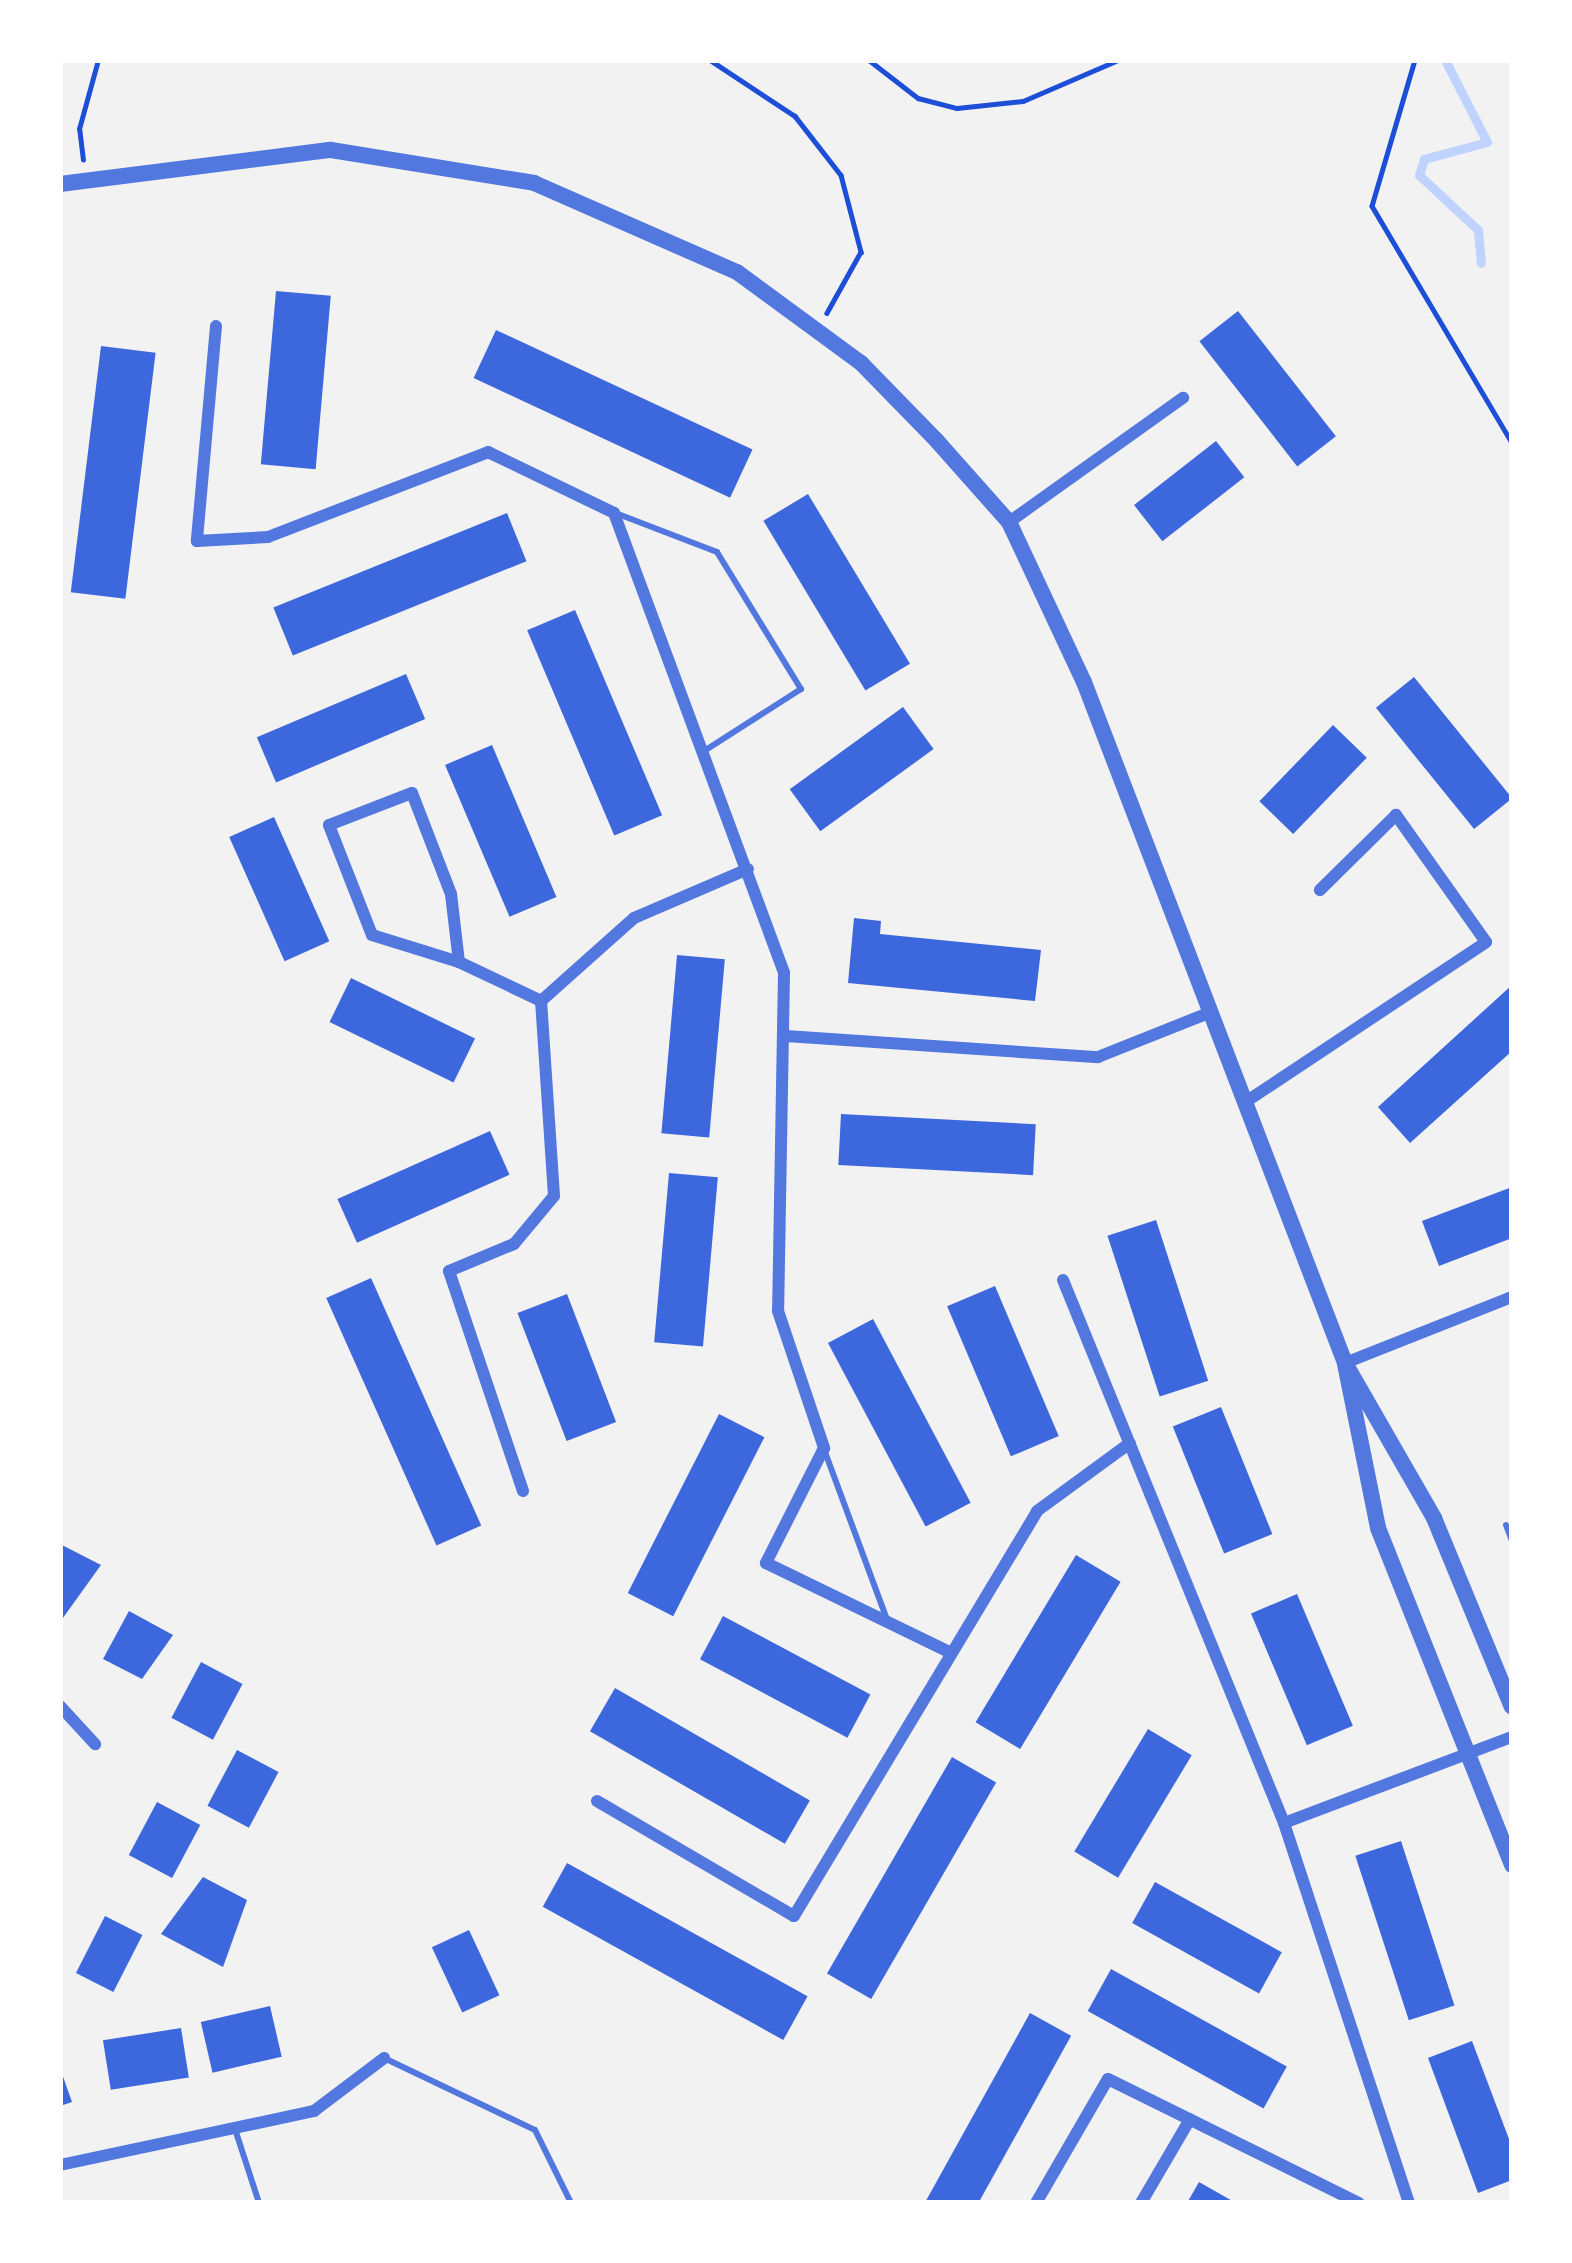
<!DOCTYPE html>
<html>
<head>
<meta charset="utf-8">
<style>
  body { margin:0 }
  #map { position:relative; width:1572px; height:2263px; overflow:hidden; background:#f2f2f2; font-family:Mulish,sans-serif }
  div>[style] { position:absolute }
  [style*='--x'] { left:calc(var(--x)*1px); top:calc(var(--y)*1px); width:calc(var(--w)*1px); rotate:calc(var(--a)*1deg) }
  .stream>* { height:9px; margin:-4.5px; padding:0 4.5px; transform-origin:4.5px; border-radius:4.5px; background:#bfd3fe }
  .building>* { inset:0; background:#3d67dc; transform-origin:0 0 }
  .path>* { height:4.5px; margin:-2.25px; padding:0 2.25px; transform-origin:2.25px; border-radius:2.25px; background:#1d4ed8 }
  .service>* { height:6px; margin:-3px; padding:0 3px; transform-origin:3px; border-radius:3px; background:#5277de }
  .minor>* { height:12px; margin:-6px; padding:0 6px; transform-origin:6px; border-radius:6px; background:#5277de }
  .tertiary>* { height:16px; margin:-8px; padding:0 8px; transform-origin:8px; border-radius:8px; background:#5277de }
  span { translate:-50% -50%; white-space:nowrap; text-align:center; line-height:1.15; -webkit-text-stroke:12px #fff; paint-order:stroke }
  .frame { position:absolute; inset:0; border:63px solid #fff; pointer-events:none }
</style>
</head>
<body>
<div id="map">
  <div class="stream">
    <i style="--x:1445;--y:60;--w:92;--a:62.9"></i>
    <i style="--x:1487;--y:142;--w:65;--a:164.9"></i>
    <i style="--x:1424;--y:159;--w:17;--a:107"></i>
    <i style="--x:1419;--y:175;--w:81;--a:43"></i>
    <i style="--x:1478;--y:230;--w:33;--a:85"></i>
  </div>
  <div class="building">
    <i style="left:276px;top:291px;width:55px;height:174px;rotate:5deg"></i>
    <i style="left:1238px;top:311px;width:159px;height:49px;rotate:52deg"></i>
    <i style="left:496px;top:330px;width:283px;height:53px;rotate:25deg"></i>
    <i style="left:101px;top:346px;width:55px;height:248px;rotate:7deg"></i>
    <i style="left:1216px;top:441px;width:46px;height:104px;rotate:52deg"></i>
    <i style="left:808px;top:494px;width:198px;height:52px;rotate:59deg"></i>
    <i style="left:507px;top:513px;width:52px;height:252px;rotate:68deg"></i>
    <i style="left:575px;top:610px;width:223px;height:52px;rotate:67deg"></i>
    <i style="left:406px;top:674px;width:49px;height:162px;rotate:67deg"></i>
    <i style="left:1414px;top:677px;width:156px;height:49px;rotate:51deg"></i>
    <i style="left:903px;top:707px;width:52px;height:140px;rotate:54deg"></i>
    <i style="left:1333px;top:725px;width:47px;height:106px;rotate:44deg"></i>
    <i style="left:492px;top:745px;width:165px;height:51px;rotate:67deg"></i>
    <i style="left:274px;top:817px;width:136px;height:49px;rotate:66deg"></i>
    <i style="clip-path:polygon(854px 918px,881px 921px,880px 934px,1041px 950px,1035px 1001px,848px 983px)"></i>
    <i style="left:677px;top:955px;width:48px;height:179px;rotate:5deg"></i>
    <i style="left:351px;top:978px;width:138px;height:49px;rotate:26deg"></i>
    <i style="clip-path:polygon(1512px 985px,1512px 1051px,1410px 1143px,1378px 1107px)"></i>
    <i style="left:841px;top:1114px;width:195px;height:51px;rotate:3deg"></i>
    <i style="left:490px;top:1131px;width:48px;height:167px;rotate:66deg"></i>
    <i style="left:669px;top:1173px;width:49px;height:170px;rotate:5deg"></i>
    <i style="clip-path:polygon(1512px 1187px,1512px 1238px,1439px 1266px,1422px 1221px)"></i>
    <i style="left:1156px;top:1220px;width:169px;height:51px;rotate:72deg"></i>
    <i style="left:371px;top:1278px;width:271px;height:49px;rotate:66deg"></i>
    <i style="left:995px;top:1286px;width:163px;height:52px;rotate:67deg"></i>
    <i style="left:567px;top:1294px;width:137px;height:53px;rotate:69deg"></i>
    <i style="left:873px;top:1319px;width:208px;height:51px;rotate:62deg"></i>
    <i style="left:1221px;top:1407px;width:137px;height:52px;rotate:68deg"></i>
    <i style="left:719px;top:1414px;width:51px;height:201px;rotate:27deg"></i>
    <i style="clip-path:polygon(60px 1544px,101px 1565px,60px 1622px)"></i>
    <i style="left:1076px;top:1555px;width:52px;height:195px;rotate:31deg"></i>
    <i style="left:1297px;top:1594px;width:143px;height:50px;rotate:67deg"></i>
    <i style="clip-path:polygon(129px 1611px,173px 1635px,142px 1679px,103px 1659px)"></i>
    <i style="left:723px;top:1616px;width:167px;height:49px;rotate:28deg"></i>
    <i style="left:201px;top:1662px;width:47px;height:63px;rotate:28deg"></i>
    <i style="left:615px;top:1688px;width:225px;height:50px;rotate:30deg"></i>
    <i style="left:1148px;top:1729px;width:51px;height:143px;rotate:31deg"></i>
    <i style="left:237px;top:1750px;width:47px;height:63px;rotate:28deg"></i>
    <i style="left:952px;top:1757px;width:51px;height:250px;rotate:30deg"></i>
    <i style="left:157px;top:1802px;width:49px;height:60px;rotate:28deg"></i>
    <i style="left:1401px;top:1841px;width:173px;height:48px;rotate:72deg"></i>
    <i style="left:567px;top:1863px;width:275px;height:50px;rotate:29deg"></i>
    <i style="clip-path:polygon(203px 1877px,247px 1900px,223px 1967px,161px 1934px)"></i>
    <i style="left:1155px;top:1882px;width:145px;height:47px;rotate:29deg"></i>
    <i style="left:105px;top:1916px;width:42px;height:64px;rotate:27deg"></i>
    <i style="left:469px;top:1930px;width:72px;height:41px;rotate:65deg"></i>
    <i style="left:1111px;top:1969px;width:201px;height:48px;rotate:29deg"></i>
    <i style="left:270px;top:2006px;width:52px;height:71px;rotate:77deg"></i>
    <i style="left:1030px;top:2013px;width:47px;height:220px;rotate:29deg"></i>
    <i style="left:181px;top:2028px;width:50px;height:79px;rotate:81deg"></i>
    <i style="clip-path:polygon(1472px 2041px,1512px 2147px,1512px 2180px,1478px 2193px,1428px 2058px)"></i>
    <i style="clip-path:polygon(60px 2068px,72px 2102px,60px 2106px)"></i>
    <i style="clip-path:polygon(1199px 2182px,1236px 2203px,1187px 2203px)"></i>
  </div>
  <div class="path">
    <i style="--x:710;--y:60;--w:102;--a:33.4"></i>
    <i style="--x:795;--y:116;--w:75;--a:52.1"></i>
    <i style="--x:841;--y:175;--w:80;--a:75.4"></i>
    <i style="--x:861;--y:252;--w:70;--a:119.1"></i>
    <i style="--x:869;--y:60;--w:62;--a:37.8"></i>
    <i style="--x:918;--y:98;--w:40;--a:14.4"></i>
    <i style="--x:957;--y:108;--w:66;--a:-6.1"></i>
    <i style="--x:1023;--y:101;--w:103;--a:-23.3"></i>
    <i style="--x:1415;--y:60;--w:152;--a:106.4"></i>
    <i style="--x:1372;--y:206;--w:275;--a:59.4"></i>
    <i style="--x:83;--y:160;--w:31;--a:-97"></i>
    <i style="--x:79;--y:129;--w:72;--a:-74.6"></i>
  </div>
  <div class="service">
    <i style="--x:618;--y:514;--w:106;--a:21"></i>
    <i style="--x:717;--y:552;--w:161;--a:58.5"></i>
    <i style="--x:801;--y:689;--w:115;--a:147.4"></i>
    <i style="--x:825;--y:1452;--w:179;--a:69.7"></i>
    <i style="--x:1506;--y:1525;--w:17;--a:69"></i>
    <i style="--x:384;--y:2058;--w:167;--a:25.5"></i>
    <i style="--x:535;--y:2130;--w:81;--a:63.7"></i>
    <i style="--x:235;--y:2129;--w:78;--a:72"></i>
  </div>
  <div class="minor">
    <i style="--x:216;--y:326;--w:216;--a:95.1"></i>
    <i style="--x:197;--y:541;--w:71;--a:-3.2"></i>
    <i style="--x:268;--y:537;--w:236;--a:-21.1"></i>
    <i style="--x:488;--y:452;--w:140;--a:25.8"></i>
    <i style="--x:614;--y:513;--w:490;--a:69.7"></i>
    <i style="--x:784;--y:973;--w:338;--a:91"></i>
    <i style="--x:778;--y:1311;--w:145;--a:71.4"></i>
    <i style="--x:824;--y:1448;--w:129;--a:116.8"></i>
    <i style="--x:766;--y:1563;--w:206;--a:25.9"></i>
    <i style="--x:1009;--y:522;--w:214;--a:-35.5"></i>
    <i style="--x:459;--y:962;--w:91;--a:-162.8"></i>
    <i style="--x:372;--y:935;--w:118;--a:-111.4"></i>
    <i style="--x:329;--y:825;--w:89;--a:-21.1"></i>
    <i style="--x:412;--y:793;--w:108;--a:68.9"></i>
    <i style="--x:451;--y:894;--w:68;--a:83.3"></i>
    <i style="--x:459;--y:962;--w:91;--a:25.4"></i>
    <i style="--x:541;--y:1001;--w:125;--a:-41.7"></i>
    <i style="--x:634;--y:918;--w:124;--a:-23.3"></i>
    <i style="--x:786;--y:1036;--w:313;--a:3.9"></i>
    <i style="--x:1098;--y:1057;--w:122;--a:-21.7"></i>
    <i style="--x:1247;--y:1101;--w:287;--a:-33.6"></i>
    <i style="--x:1486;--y:942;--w:156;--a:-125.3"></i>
    <i style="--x:1396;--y:815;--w:107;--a:135.4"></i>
    <i style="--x:1063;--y:1280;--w:586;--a:67.85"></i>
    <i style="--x:1284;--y:1823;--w:400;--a:71.8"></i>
    <i style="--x:1345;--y:1363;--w:180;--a:-21.6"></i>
    <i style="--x:523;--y:1491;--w:232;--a:-108.6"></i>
    <i style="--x:449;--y:1271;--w:70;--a:-22.6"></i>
    <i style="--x:514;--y:1244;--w:62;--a:-50.2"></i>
    <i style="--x:554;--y:1196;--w:195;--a:-93.8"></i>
    <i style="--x:60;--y:1706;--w:52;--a:47.4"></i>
    <i style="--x:597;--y:1801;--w:228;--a:30.3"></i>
    <i style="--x:794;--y:1916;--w:472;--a:-59"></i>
    <i style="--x:1037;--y:1511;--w:115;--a:-36.2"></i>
    <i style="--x:1284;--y:1823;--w:244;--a:-20.7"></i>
    <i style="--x:60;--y:2165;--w:260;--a:-12"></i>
    <i style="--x:314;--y:2111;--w:88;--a:-37.1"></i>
    <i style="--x:1036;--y:2203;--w:143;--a:-59.9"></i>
    <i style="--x:1108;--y:2079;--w:280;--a:26.3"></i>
    <i style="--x:1141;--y:2203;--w:97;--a:-59.7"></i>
  </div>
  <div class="tertiary">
    <i style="--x:60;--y:184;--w:273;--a:-7.2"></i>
    <i style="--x:331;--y:150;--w:206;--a:9.2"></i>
    <i style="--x:534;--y:183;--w:222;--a:23.7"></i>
    <i style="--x:737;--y:272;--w:154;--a:36.3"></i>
    <i style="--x:861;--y:363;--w:109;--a:45.7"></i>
    <i style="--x:937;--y:441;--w:108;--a:48.4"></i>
    <i style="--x:1009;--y:522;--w:177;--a:64.9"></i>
    <i style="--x:1084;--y:682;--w:729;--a:69.03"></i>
    <i style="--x:1345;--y:1363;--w:179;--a:60.1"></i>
    <i style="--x:1434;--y:1518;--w:204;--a:67.6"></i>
    <i style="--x:1345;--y:1364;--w:167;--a:78.6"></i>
    <i style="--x:1378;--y:1528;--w:363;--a:68.3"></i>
  </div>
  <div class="frame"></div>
</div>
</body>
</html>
